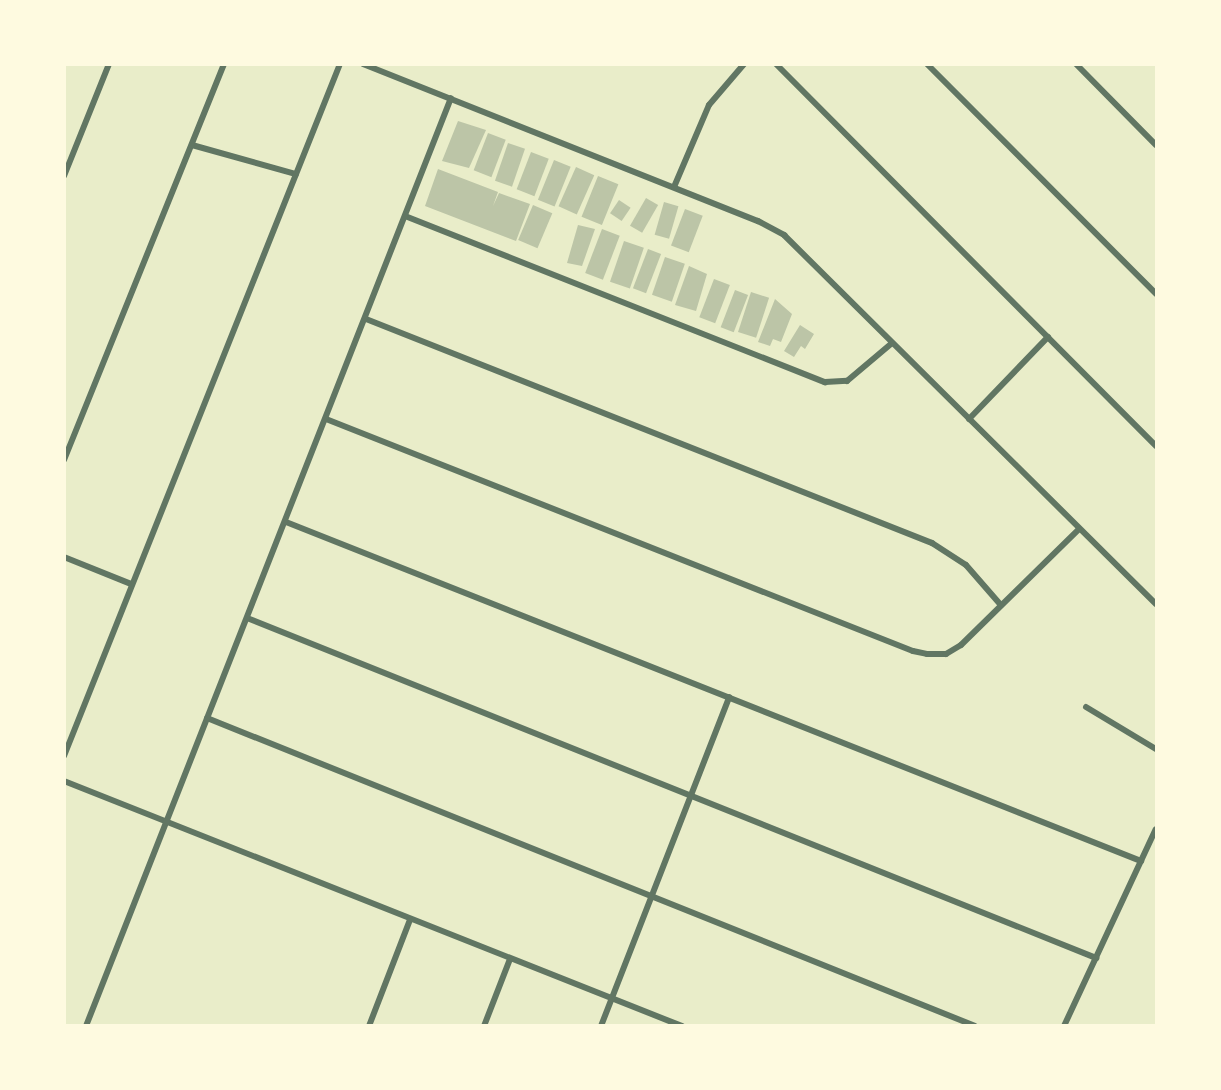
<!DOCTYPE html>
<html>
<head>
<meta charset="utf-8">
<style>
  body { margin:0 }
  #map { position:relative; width:1221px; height:1090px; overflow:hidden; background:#e9edc9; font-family:"Noto Sans",sans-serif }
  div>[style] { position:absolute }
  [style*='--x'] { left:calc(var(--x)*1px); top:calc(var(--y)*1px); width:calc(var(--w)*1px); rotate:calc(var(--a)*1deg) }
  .building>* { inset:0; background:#bcc5a7; transform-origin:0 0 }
  .minor>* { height:6px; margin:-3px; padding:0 3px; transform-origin:3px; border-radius:3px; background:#617663 }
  span { translate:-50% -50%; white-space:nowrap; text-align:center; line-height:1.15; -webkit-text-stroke:4.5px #fefae0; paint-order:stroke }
  .frame { position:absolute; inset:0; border:66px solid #fefae0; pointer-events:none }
</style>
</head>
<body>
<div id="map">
  <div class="building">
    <i style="clip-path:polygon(458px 121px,486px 130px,469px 168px,442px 161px)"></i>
    <i style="left:488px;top:133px;width:19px;height:40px;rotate:21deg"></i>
    <i style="left:508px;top:143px;width:18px;height:40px;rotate:19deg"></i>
    <i style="left:531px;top:152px;width:19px;height:40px;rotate:21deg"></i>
    <i style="left:554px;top:160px;width:18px;height:43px;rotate:22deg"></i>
    <i style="left:576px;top:167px;width:20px;height:43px;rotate:24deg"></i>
    <i style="clip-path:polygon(438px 169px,498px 192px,493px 206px,499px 193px,530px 204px,516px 241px,425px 206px)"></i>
    <i style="left:598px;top:176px;width:22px;height:44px;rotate:22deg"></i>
    <i style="left:646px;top:198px;width:14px;height:32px;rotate:30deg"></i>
    <i style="left:619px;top:200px;width:14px;height:16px;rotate:34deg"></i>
    <i style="left:664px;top:202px;width:15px;height:34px;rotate:16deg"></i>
    <i style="left:533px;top:205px;width:21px;height:38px;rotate:23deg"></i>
    <i style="left:685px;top:209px;width:19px;height:39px;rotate:21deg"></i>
    <i style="clip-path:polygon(578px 225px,595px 229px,582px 266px,567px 263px)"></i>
    <i style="left:602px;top:229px;width:19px;height:47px;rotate:21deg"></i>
    <i style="left:624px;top:241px;width:21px;height:43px;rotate:19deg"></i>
    <i style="left:648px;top:249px;width:14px;height:42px;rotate:21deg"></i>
    <i style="left:665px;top:257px;width:21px;height:40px;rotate:19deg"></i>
    <i style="clip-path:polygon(689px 266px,707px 274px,696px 311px,675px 305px)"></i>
    <i style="left:714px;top:279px;width:17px;height:41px;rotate:21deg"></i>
    <i style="left:735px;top:290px;width:14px;height:40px;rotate:21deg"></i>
    <i style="left:751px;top:292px;width:19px;height:42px;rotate:18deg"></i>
    <i style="clip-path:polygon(775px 299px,792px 314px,781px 342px,773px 339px,770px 346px,758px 342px)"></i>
    <i style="clip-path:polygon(800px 325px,814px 334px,805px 349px,801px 346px,794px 357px,784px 351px)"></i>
  </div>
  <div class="minor">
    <i style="--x:363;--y:64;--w:425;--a:21.7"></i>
    <i style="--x:758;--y:221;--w:30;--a:28"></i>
    <i style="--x:784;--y:235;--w:524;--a:44.77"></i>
    <i style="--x:776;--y:64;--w:539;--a:45.15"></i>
    <i style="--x:927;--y:64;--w:325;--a:45.1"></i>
    <i style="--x:1076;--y:64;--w:114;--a:45.4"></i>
    <i style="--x:192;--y:145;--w:108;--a:15.6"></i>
    <i style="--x:64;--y:176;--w:121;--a:-68.1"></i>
    <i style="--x:674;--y:187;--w:89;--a:-66.9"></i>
    <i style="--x:709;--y:105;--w:54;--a:-49.5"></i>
    <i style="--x:405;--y:216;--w:452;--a:21.6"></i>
    <i style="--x:825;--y:382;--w:22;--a:-3"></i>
    <i style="--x:847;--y:381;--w:59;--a:-40.2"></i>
    <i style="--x:366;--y:319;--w:609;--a:21.59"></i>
    <i style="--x:932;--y:543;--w:40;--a:32.9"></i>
    <i style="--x:966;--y:565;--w:52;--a:48.9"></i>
    <i style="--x:326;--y:419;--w:631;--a:21.57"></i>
    <i style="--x:913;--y:651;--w:14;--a:12"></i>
    <i style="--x:927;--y:654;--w:19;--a:0"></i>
    <i style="--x:946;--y:654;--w:17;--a:-31"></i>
    <i style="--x:961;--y:645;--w:165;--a:-44.5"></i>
    <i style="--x:969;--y:419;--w:114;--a:-46.1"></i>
    <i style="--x:64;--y:460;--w:427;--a:-68"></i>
    <i style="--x:286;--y:522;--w:920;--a:21.63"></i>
    <i style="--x:64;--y:557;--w:72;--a:21.9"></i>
    <i style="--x:247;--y:618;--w:915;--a:21.82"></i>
    <i style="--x:1086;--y:707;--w:82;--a:31"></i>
    <i style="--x:207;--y:718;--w:827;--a:21.85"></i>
    <i style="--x:64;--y:756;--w:745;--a:-68.26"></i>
    <i style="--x:64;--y:781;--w:665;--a:21.63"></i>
    <i style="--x:86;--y:1026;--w:997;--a:-68.53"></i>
    <i style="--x:369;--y:1026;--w:114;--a:-68.9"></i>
    <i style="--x:484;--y:1026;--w:72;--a:-68.8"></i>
    <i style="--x:601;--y:1026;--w:353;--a:-68.7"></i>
    <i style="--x:1064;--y:1026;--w:217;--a:-65"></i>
  </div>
  <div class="frame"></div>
</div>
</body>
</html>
